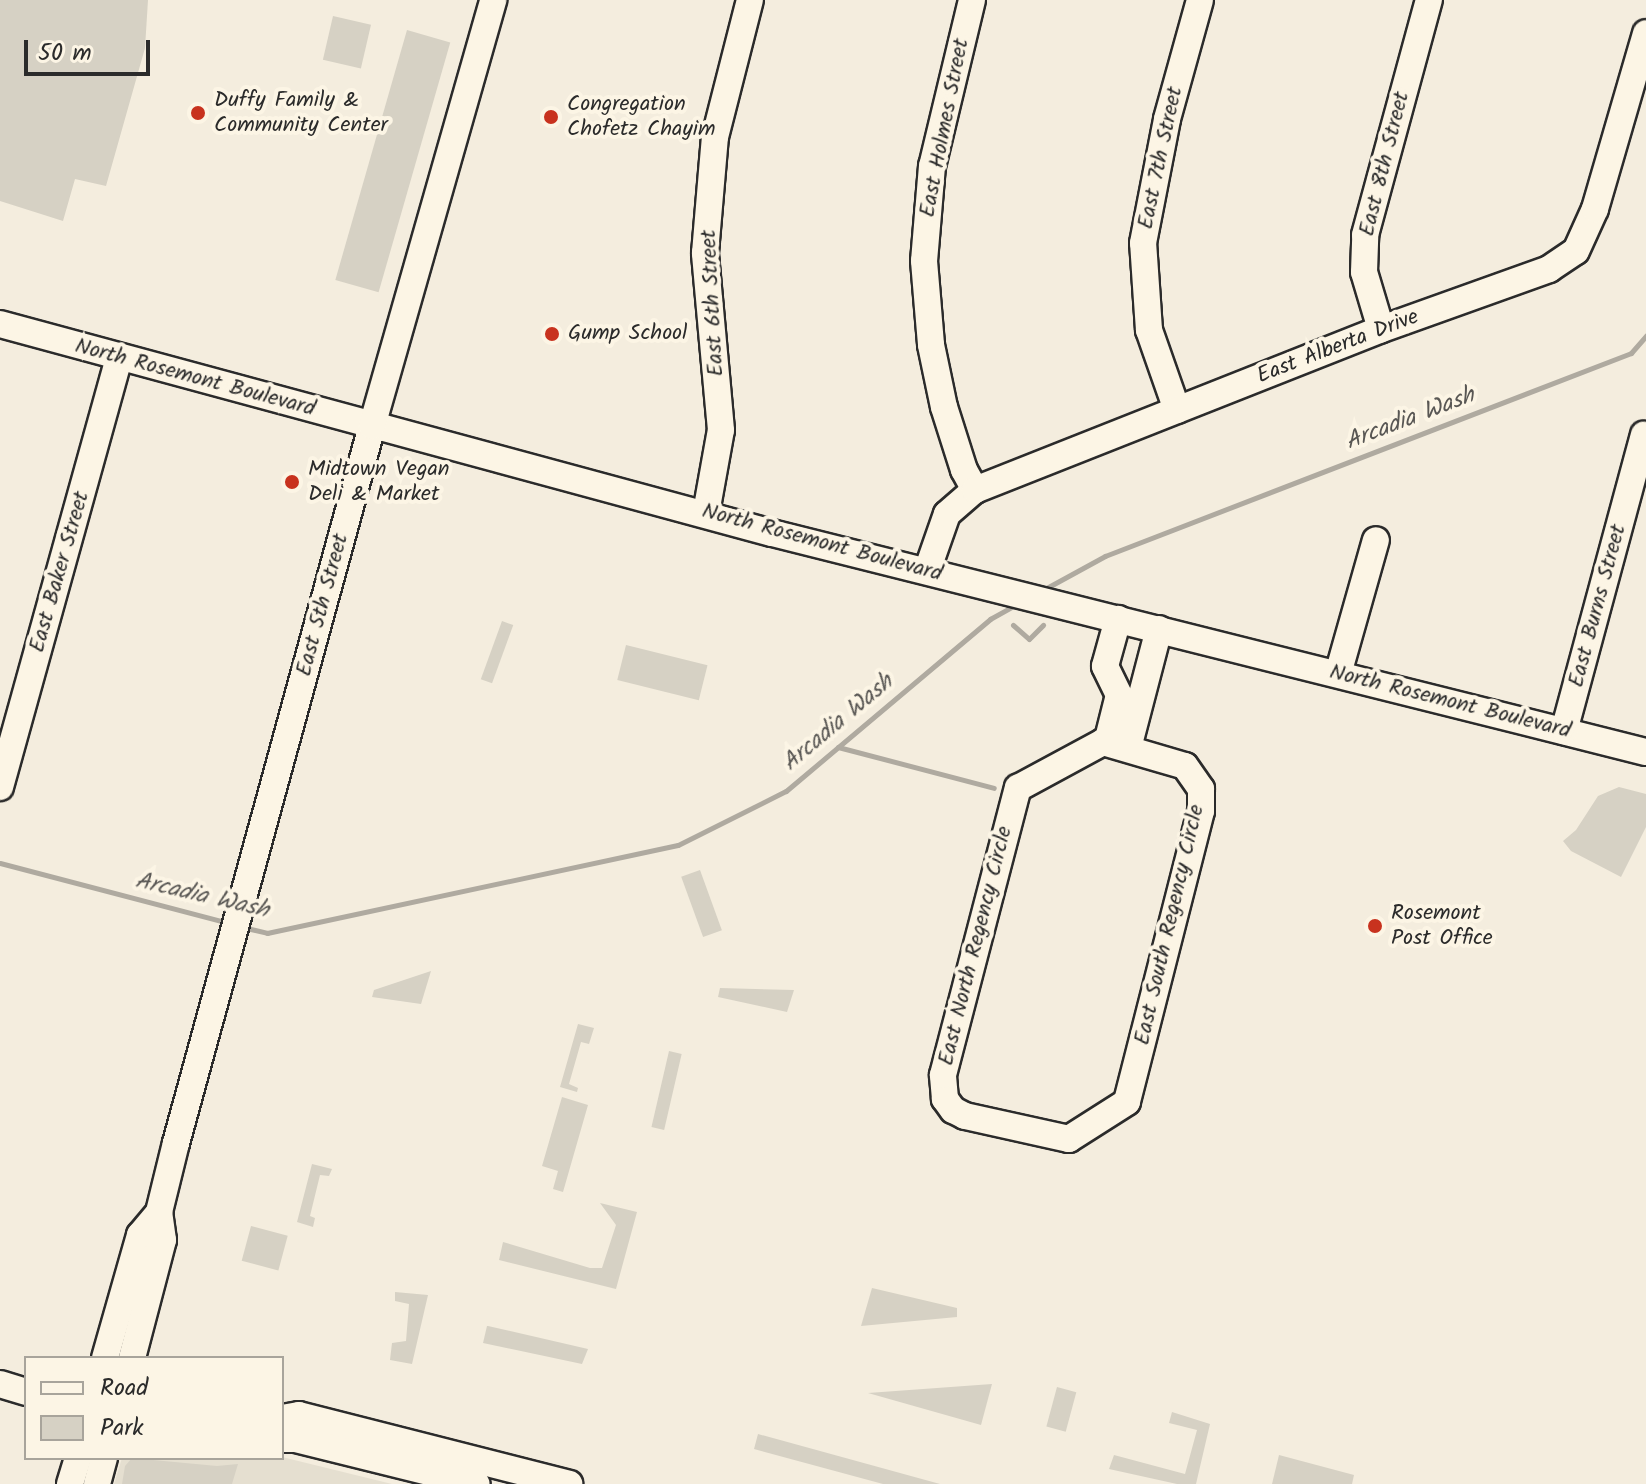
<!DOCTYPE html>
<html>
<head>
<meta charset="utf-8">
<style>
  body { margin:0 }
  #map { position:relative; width:1646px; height:1484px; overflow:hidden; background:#f4edde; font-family:Kalam,sans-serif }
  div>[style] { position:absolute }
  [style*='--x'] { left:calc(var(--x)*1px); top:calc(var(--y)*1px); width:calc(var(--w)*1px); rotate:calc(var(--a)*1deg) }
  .built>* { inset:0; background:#e5dfd0 }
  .green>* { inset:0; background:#d6d1c4; transform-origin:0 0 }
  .stream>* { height:5px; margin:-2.5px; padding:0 2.5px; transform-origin:2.5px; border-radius:2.5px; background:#afaaa0 }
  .roads { filter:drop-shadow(2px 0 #2b2b2b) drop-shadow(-2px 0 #2b2b2b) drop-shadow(0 2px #2b2b2b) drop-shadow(0 -2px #2b2b2b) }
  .minor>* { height:26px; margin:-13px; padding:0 13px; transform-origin:13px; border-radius:13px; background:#fcf5e5 }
  .dots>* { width:22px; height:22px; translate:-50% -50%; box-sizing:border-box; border:4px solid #fcf5e5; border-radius:50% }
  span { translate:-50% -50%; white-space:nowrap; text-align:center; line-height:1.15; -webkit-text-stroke:8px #fcf5e5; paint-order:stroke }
  .poi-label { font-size:22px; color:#2b2b2b }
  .left { translate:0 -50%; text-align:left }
  .street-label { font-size:22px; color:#2b2b2b }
  .water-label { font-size:24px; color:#595754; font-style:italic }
  .legend { position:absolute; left:24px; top:1356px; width:260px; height:104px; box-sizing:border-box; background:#fcf5e5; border:2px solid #a8a49b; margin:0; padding:10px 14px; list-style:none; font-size:24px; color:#2b2b2b }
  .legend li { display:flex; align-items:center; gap:16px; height:40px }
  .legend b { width:40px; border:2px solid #a8a49b }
  .scale { position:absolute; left:24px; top:40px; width:126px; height:36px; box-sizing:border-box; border:4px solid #2b2b2b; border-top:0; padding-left:10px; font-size:24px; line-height:28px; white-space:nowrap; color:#2b2b2b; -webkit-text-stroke:6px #fcf5e5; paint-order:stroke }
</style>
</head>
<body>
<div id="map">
  <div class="built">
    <i style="clip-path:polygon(282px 1457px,392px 1484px,114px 1484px,122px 1458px)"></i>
  </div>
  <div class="green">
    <i style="clip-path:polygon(0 0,148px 0,145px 48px,106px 186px,75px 179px,63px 221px,0 201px)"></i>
    <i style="left:333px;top:16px;width:39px;height:45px;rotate:13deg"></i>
    <i style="left:407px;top:30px;width:45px;height:260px;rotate:16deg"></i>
    <i style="left:502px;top:621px;width:12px;height:62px;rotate:20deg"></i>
    <i style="left:626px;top:645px;width:84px;height:36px;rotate:14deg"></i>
    <i style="clip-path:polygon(1619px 787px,1646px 794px,1646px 827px,1621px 877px,1571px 851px,1563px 841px,1576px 830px,1598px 796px)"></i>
    <i style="left:700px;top:870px;width:64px;height:20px;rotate:70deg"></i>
    <i style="clip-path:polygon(431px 971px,421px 1004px,372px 997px,374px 990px)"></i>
    <i style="clip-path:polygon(720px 988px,794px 990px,787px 1012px,718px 997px)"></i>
    <i style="clip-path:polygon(578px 1024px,594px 1028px,589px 1044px,581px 1042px,569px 1084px,578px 1088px,577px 1092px,560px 1087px)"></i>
    <i style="left:669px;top:1051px;width:13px;height:78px;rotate:13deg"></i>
    <i style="clip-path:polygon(562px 1097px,588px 1105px,563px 1192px,553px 1189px,558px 1171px,542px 1166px)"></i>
    <i style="clip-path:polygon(312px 1164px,332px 1169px,329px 1176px,320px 1175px,310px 1216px,315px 1218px,313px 1227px,297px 1222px)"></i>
    <i style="clip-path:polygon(600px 1203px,637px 1212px,616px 1289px,499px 1260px,503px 1242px,590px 1268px,602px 1268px,616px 1225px)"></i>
    <i style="left:251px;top:1226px;width:38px;height:36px;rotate:15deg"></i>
    <i style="clip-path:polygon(872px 1288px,957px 1308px,957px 1317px,861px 1326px)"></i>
    <i style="clip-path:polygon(395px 1292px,428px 1295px,412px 1364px,390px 1360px,392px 1343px,406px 1341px,409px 1304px,395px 1301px)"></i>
    <i style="clip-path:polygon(487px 1326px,488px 1326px,588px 1349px,582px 1364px,483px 1343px)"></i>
    <i style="clip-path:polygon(992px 1384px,981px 1425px,868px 1393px)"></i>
    <i style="left:1057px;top:1387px;width:20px;height:41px;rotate:15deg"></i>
    <i style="clip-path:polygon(1172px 1412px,1210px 1424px,1196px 1484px,1177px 1484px,1109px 1469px,1114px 1455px,1185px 1474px,1197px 1430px,1169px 1423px)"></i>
    <i style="clip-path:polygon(758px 1434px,940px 1484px,883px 1484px,754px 1449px)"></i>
    <i style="clip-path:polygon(1279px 1455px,1354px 1475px,1352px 1484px,1272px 1484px)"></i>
    <i style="clip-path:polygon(132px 1458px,217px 1466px,238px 1464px,232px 1484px,122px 1484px,125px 1466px)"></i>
  </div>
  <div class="stream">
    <i style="--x:1041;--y:591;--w:73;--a:-28.7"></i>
    <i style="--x:1105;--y:556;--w:564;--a:-21.1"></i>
    <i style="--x:1631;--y:353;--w:23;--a:-49"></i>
    <i style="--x:1013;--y:625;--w:21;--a:41"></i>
    <i style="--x:1029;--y:639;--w:20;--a:-45"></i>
    <i style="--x:838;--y:747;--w:161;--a:14.7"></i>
    <i style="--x:0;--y:863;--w:237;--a:14.7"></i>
    <i style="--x:242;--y:927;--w:26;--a:13"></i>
    <i style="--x:267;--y:933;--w:420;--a:-12.1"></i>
    <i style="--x:678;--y:845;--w:121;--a:-26.6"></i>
    <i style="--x:786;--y:791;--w:267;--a:-40.1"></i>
    <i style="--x:990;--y:619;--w:33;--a:-29"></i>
  </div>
  <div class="roads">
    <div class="minor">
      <i style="--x:972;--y:0;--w:171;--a:103.5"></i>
      <i style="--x:932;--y:166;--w:95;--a:94.8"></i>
      <i style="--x:924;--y:261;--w:84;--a:85.2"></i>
      <i style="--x:931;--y:345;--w:63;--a:78.2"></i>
      <i style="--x:944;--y:407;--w:66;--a:72.4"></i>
      <i style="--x:964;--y:470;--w:23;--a:61"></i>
      <i style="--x:0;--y:324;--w:800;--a:15.15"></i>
      <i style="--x:772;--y:533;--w:901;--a:14.07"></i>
      <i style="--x:1381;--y:329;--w:59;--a:-106.6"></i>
      <i style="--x:1364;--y:272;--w:37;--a:-88"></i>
      <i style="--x:1365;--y:235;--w:244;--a:-74.8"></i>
      <i style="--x:1177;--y:410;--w:85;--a:-109.3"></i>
      <i style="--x:1149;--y:330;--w:87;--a:-93.9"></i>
      <i style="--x:1143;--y:243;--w:126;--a:-79"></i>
      <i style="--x:1167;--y:119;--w:123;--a:-74.5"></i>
      <i style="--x:706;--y:513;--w:84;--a:-79.8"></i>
      <i style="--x:721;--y:430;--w:178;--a:-95.2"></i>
      <i style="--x:705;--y:253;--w:116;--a:-85.1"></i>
      <i style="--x:715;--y:137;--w:141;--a:-75.7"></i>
      <i style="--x:927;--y:571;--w:60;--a:-70.7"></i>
      <i style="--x:947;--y:514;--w:37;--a:-41"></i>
      <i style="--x:975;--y:490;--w:435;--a:-21.6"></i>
      <i style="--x:1379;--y:330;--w:181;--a:-19.7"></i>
      <i style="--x:1549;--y:269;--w:32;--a:-34"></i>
      <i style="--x:1576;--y:251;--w:46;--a:-65.7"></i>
      <i style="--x:1595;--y:209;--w:183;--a:-73.8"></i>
      <i style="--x:1338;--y:674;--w:139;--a:-74.2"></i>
      <i style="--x:1564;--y:731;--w:307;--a:-74.9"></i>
      <i style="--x:1103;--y:742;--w:85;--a:16.3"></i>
      <i style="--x:1185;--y:766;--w:28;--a:55"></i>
      <i style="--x:1201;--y:789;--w:22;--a:90"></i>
      <i style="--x:1201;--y:811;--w:300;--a:104.3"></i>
      <i style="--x:1127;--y:1102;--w:69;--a:147.5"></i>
      <i style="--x:1069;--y:1139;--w:107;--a:-167.5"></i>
      <i style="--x:965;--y:1116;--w:13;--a:-153"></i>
      <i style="--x:953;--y:1110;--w:14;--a:-126"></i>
      <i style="--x:945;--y:1099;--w:24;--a:-95"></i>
      <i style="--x:943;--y:1075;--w:297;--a:-75.4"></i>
      <i style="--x:1018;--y:788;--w:97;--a:-28.4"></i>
      <i style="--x:1107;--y:743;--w:49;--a:-76"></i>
      <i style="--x:1119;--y:695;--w:32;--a:-116"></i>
      <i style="--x:1105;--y:666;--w:49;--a:-74.5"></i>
      <i style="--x:1128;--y:748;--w:123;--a:-75.4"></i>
      <i style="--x:0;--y:787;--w:446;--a:-74.5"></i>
      <i style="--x:105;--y:1358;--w:128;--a:-74.1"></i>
      <i style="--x:140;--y:1235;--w:30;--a:-50"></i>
      <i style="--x:132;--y:1358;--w:122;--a:-75.3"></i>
      <i style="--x:163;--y:1240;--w:28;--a:-98"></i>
      <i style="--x:159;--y:1212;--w:71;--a:-76.2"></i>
      <i style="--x:176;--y:1143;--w:743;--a:-74.71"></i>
      <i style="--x:372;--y:426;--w:443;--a:-74.1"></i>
      <i style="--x:0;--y:1384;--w:27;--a:17"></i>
      <i style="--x:282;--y:1418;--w:17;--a:-10"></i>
      <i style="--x:299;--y:1415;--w:279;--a:14.3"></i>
      <i style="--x:282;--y:1439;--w:13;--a:0"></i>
      <i style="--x:295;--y:1439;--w:187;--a:13.9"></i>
      <i style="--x:70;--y:1484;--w:27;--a:-73"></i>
      <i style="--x:97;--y:1484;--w:27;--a:-75"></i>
    </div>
  </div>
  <div class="dots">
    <i style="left:198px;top:113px;background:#c8321e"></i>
    <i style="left:551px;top:117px;background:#c8321e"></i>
    <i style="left:552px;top:334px;background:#c8321e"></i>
    <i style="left:292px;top:482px;background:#c8321e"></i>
    <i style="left:1375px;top:926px;background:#c8321e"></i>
  </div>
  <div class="poi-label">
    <span class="left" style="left:214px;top:113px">Duffy Family &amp;<br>Community Center</span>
    <span class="left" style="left:567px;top:117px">Congregation<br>Chofetz Chayim</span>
    <span class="left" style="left:568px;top:334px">Gump School</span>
    <span class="left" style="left:308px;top:482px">Midtown Vegan<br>Deli &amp; Market</span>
    <span class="left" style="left:1391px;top:926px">Rosemont<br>Post Office</span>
  </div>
  <div class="street-label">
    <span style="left:945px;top:128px;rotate:-79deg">East Holmes Street</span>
    <span style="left:1161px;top:158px;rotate:-78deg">East 7th Street</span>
    <span style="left:1385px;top:164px;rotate:-76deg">East 8th Street</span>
    <span style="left:713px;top:303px;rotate:-93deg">East 6th Street</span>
    <span style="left:1338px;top:347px;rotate:-21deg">East Alberta Drive</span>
    <span style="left:195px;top:378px;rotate:15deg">North Rosemont Boulevard</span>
    <span style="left:822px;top:543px;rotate:15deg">North Rosemont Boulevard</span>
    <span style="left:60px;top:572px;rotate:-74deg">East Baker Street</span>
    <span style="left:323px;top:605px;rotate:-75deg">East 5th Street</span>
    <span style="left:1598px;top:606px;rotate:-75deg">East Burns Street</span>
    <span style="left:1450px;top:702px;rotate:14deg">North Rosemont Boulevard</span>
    <span style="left:1170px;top:925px;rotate:-77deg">East South Regency Circle</span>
    <span style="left:976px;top:946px;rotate:-76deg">East North Regency Circle</span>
  </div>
  <div class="water-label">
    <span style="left:1410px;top:419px;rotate:-21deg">Arcadia Wash</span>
    <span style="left:838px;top:723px;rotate:-40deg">Arcadia Wash</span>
    <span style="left:202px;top:896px;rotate:13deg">Arcadia Wash</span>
  </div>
  <ul class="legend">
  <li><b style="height:10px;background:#fcf5e5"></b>Road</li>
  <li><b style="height:22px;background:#d6d1c4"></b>Park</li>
  </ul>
  <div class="scale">50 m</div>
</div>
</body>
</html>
